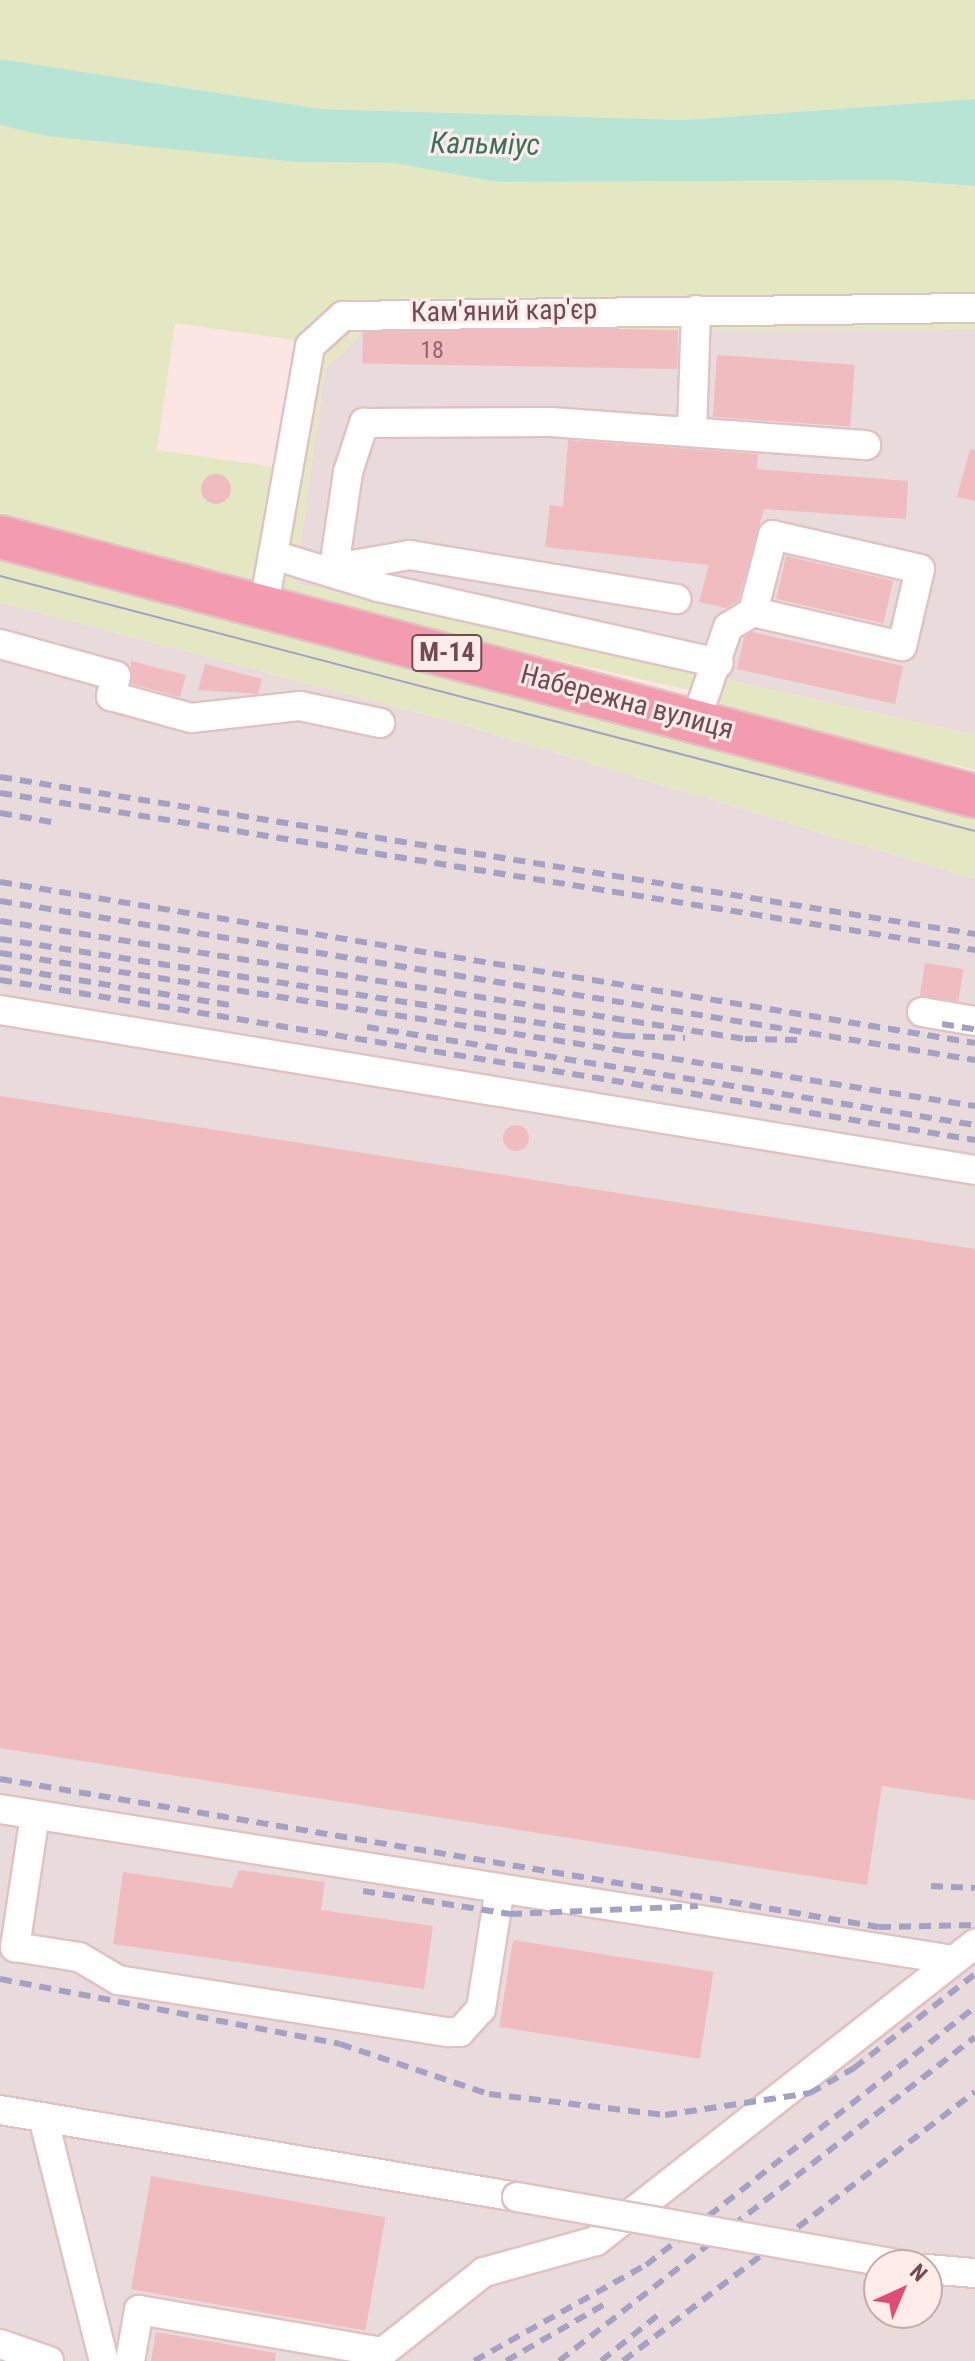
<!DOCTYPE html>
<html>
<head>
<meta charset="utf-8">
<style>
  body { margin:0 }
  #map { position:relative; width:975px; height:2361px; overflow:hidden; background:#fbe6e3; font-family:"Roboto Condensed",sans-serif }
  div>[style] { position:absolute }
  [style*='--x'] { left:calc(var(--x)*1px); top:calc(var(--y)*1px); width:calc(var(--w)*1px); rotate:calc(var(--a)*1deg) }
  .industrial>* { inset:0; background:#e9dbdb }
  .green>* { inset:0; background:#e4e8c2 }
  .water>* { inset:0; background:#b8e4d5 }
  .building>* { inset:0; background:#f0bcc0; transform-origin:0 0 }
  .round { border-radius:50% }
  .roads { filter:drop-shadow(2px 0 #e1c2c2) drop-shadow(-2px 0 #e1c2c2) drop-shadow(0 2px #e1c2c2) drop-shadow(0 -2px #e1c2c2) }
  .minor>* { height:28px; margin:-14px; padding:0 14px; transform-origin:14px; border-radius:14px; background:#fff }
  .highway>* { height:42px; margin:-21px; padding:0 21px; transform-origin:21px; border-radius:21px; background:#f49caf }
  .tram>* { height:2px; margin:-1px; padding:0 1px; transform-origin:1px; border-radius:1px; background:#a4a2c4 }
  .rail>* { height:6px; margin-top:-3px; transform-origin:0; background:repeating-linear-gradient(90deg,#a4a2c4 0 12px,transparent 0 20px) }
  .bridges { filter:drop-shadow(2px 0 #e1c2c2) drop-shadow(-2px 0 #e1c2c2) drop-shadow(0 2px #e1c2c2) drop-shadow(0 -2px #e1c2c2) }
  .minor-bridge>* { height:28px; margin:-14px; padding:0 14px; transform-origin:14px; border-radius:14px; background:#fff }
  span { translate:-50% -50%; white-space:nowrap; text-align:center; line-height:1.15; -webkit-text-stroke:6px #feece9; paint-order:stroke }
  .number-label { font-size:24px; color:#92666b }
  .number-label span { -webkit-text-stroke-width:0 }
  .shield-label span { padding:2px 6px; background:#feece9; border:2px solid; border-radius:6px; -webkit-text-stroke-width:0 }
  .shield-label { font-size:26px; color:#724a4f; font-weight:700 }
  .street-label { font-size:28px; color:#724a4f }
  .water-label { font-size:30px; color:#3c7160; font-style:italic }
  .north { position:absolute; left:863px; top:2249px; width:80px; height:80px; box-sizing:border-box; background:#feece9; border:2px solid #c6abab; border-radius:50%; rotate:44deg; font-size:22px; font-weight:700; line-height:32px; text-align:center; color:#724a4f }
  .north::after { content:''; display:block; margin:auto; width:28px; height:36px; background:#e14c73; clip-path:polygon(50% 0,100% 100%,50% 72%,0 100%) }
</style>
</head>
<body>
<div id="map">
  <div class="industrial">
    <i style="clip-path:polygon(975px 329px,975px 735px,295px 583px,325px 369px,363px 332px)"></i>
    <i style="clip-path:polygon(evenodd,0 602px,450px 721px,975px 879px,975px 2361px,0 2361px,0 602px,879px 2265px,927px 2265px,927px 2313px,879px 2313px,879px 2265px)"></i>
  </div>
  <div class="green">
    <i style="clip-path:polygon(0 0,975px 0,975px 99px,686px 120px,321px 109px,0 59px)"></i>
    <i style="clip-path:polygon(evenodd,0 126px,295px 162px,394px 163px,497px 182px,891px 180px,975px 186px,975px 329px,363px 332px,325px 369px,295px 583px,975px 735px,975px 770px,741px 714px,702px 693px,266px 593px,0 521px,0 126px,175px 323px,294px 340px,276px 467px,157px 450px,175px 323px)"></i>
    <i style="clip-path:polygon(0 556px,975px 809px,975px 879px,450px 721px,0 602px)"></i>
  </div>
  <div class="water">
    <i style="clip-path:polygon(0 59px,321px 109px,686px 120px,975px 99px,975px 186px,891px 180px,497px 182px,394px 163px,296px 162px,47px 136px,0 125px)"></i>
  </div>
  <div class="building">
    <i style="left:678px;top:330px;width:39px;height:315px;rotate:91deg"></i>
    <i style="left:717px;top:355px;width:138px;height:62px;rotate:4deg"></i>
    <i style="clip-path:polygon(568px 440px,758px 454px,757px 469px,908px 481px,906px 519px,764px 509px,738px 601px,726px 608px,699px 602px,709px 565px,545px 547px,550px 505px,563px 507px)"></i>
    <i style="clip-path:polygon(970px 449px,975px 450px,975px 501px,957px 497px)"></i>
    <i class="round" style="left:201px;top:474px;width:30px;height:30px"></i>
    <i style="left:786px;top:556px;width:110px;height:44px;rotate:13deg"></i>
    <i style="clip-path:polygon(752px 632px,903px 666px,895px 704px,737px 669px,744px 637px)"></i>
    <i style="clip-path:polygon(131px 661px,186px 675px,180px 697px,132px 684px)"></i>
    <i style="clip-path:polygon(205px 664px,262px 679px,258px 694px,198px 690px)"></i>
    <i style="left:925px;top:963px;width:39px;height:33px;rotate:9deg"></i>
    <i style="clip-path:polygon(0 1096px,975px 1249px,975px 1800px,882px 1786px,867px 1885px,0 1748px)"></i>
    <i class="round" style="left:503px;top:1125px;width:26px;height:26px"></i>
    <i style="clip-path:polygon(239px 1870px,325px 1882px,321px 1910px,433px 1926px,424px 1989px,113px 1944px,123px 1872px,232px 1888px)"></i>
    <i style="left:513px;top:1940px;width:203px;height:88px;rotate:9deg"></i>
    <i style="left:151px;top:2176px;width:238px;height:115px;rotate:10deg"></i>
    <i style="clip-path:polygon(156px 2332px,276px 2353px,275px 2361px,151px 2361px)"></i>
  </div>
  <div class="roads">
    <div class="minor">
      <i style="--x:692;--y:432;--w:122;--a:-88.1"></i>
      <i style="--x:273;--y:555;--w:110;--a:16.9"></i>
      <i style="--x:378;--y:587;--w:349;--a:12.6"></i>
      <i style="--x:334;--y:568;--w:97;--a:-81.7"></i>
      <i style="--x:348;--y:472;--w:52;--a:-71.9"></i>
      <i style="--x:364;--y:423;--w:187;--a:-0.3"></i>
      <i style="--x:551;--y:422;--w:316;--a:4.2"></i>
      <i style="--x:335;--y:568;--w:76;--a:-9.8"></i>
      <i style="--x:410;--y:555;--w:270;--a:9.4"></i>
      <i style="--x:264;--y:605;--w:263;--a:-79.9"></i>
      <i style="--x:310;--y:346;--w:45;--a:-42.3"></i>
      <i style="--x:343;--y:316;--w:632;--a:-0.73"></i>
      <i style="--x:0;--y:644;--w:120;--a:15.4"></i>
      <i style="--x:116;--y:676;--w:21;--a:104"></i>
      <i style="--x:111;--y:696;--w:83;--a:15.4"></i>
      <i style="--x:191;--y:718;--w:110;--a:-6.3"></i>
      <i style="--x:300;--y:706;--w:82;--a:12"></i>
      <i style="--x:696;--y:720;--w:98;--a:-71"></i>
      <i style="--x:728;--y:627;--w:29;--a:-31"></i>
      <i style="--x:753;--y:612;--w:153;--a:12.9"></i>
      <i style="--x:902;--y:646;--w:79;--a:-76.8"></i>
      <i style="--x:920;--y:569;--w:151;--a:-167"></i>
      <i style="--x:773;--y:535;--w:80;--a:104.6"></i>
      <i style="--x:0;--y:1010;--w:988;--a:9.32"></i>
      <i style="--x:922;--y:1012;--w:54;--a:9.6"></i>
      <i style="--x:0;--y:1809;--w:965;--a:9"></i>
      <i style="--x:35;--y:1815;--w:134;--a:98.6"></i>
      <i style="--x:15;--y:1947;--w:65;--a:8.9"></i>
      <i style="--x:79;--y:1957;--w:45;--a:30.5"></i>
      <i style="--x:118;--y:1980;--w:334;--a:9"></i>
      <i style="--x:448;--y:2032;--w:12;--a:0"></i>
      <i style="--x:460;--y:2032;--w:31;--a:-48"></i>
      <i style="--x:481;--y:2009;--w:122;--a:-81.1"></i>
      <i style="--x:0;--y:2110;--w:524;--a:9.55"></i>
      <i style="--x:43;--y:2117;--w:252;--a:76"></i>
      <i style="--x:927;--y:2269;--w:48;--a:4.8"></i>
      <i style="--x:0;--y:2344;--w:52;--a:19.1"></i>
      <i style="--x:130;--y:2361;--w:52;--a:-80"></i>
      <i style="--x:139;--y:2310;--w:248;--a:9.8"></i>
      <i style="--x:383;--y:2352;--w:129;--a:-38.4"></i>
      <i style="--x:484;--y:2272;--w:116;--a:-15.5"></i>
      <i style="--x:596;--y:2241;--w:482;--a:-38.1"></i>
    </div>
    <div class="highway">
      <i style="--x:0;--y:537;--w:1009;--a:14.88"></i>
    </div>
  </div>
  <div class="tram">
    <i style="--x:0;--y:576;--w:1008;--a:14.66"></i>
  </div>
  <div class="rail">
    <i style="--x:0;--y:777;--w:988;--a:9.15"></i>
    <i style="--x:0;--y:793;--w:988;--a:9.15"></i>
    <i style="--x:0;--y:813;--w:58;--a:10"></i>
    <i style="--x:0;--y:882;--w:988;--a:9.38"></i>
    <i style="--x:0;--y:901;--w:988;--a:9.26"></i>
    <i style="--x:0;--y:921;--w:754;--a:9"></i>
    <i style="--x:745;--y:1039;--w:52;--a:1.1"></i>
    <i style="--x:0;--y:939;--w:631;--a:8.85"></i>
    <i style="--x:623;--y:1036;--w:62;--a:1.8"></i>
    <i style="--x:0;--y:953;--w:987;--a:8.92"></i>
    <i style="--x:0;--y:967;--w:239;--a:9.4"></i>
    <i style="--x:0;--y:980;--w:988;--a:9.32"></i>
    <i style="--x:942;--y:1024;--w:33;--a:9"></i>
    <i style="--x:367;--y:1027;--w:616;--a:9.16"></i>
    <i style="--x:0;--y:1779;--w:891;--a:9.56"></i>
    <i style="--x:879;--y:1927;--w:96;--a:-1.2"></i>
    <i style="--x:931;--y:1886;--w:44;--a:2.6"></i>
    <i style="--x:363;--y:1891;--w:149;--a:8.9"></i>
    <i style="--x:510;--y:1914;--w:188;--a:-2.4"></i>
    <i style="--x:0;--y:1979;--w:346;--a:10.8"></i>
    <i style="--x:340;--y:2044;--w:157;--a:18.6"></i>
    <i style="--x:489;--y:2094;--w:177;--a:6.8"></i>
    <i style="--x:665;--y:2115;--w:147;--a:-8.6"></i>
    <i style="--x:810;--y:2093;--w:51;--a:-29.6"></i>
    <i style="--x:854;--y:2068;--w:153;--a:-37.8"></i>
    <i style="--x:474;--y:2361;--w:197;--a:-29.2"></i>
    <i style="--x:646;--y:2265;--w:418;--a:-38.1"></i>
    <i style="--x:506;--y:2361;--w:114;--a:-29.9"></i>
    <i style="--x:559;--y:2361;--w:527;--a:-37.91"></i>
    <i style="--x:601;--y:2361;--w:80;--a:-38.9"></i>
    <i style="--x:623;--y:2361;--w:443;--a:-37.4"></i>
  </div>
  <div class="bridges">
    <div class="minor-bridge">
      <i style="--x:517;--y:2197;--w:393;--a:10"></i>
    </div>
  </div>
  <div class="number-label">
    <span style="left:432px;top:351px">18</span>
  </div>
  <div class="shield-label">
    <span style="left:447px;top:653px">М-14</span>
  </div>
  <div class="street-label">
    <span style="left:504px;top:311px;rotate:-1deg">Кам'яний кар'єр</span>
    <span style="left:627px;top:702px;rotate:15deg">Набережна вулиця</span>
  </div>
  <div class="water-label">
    <span style="left:485px;top:144px;rotate:1deg">Кальміус</span>
  </div>
  <div class="north">N</div>
</div>
</body>
</html>
